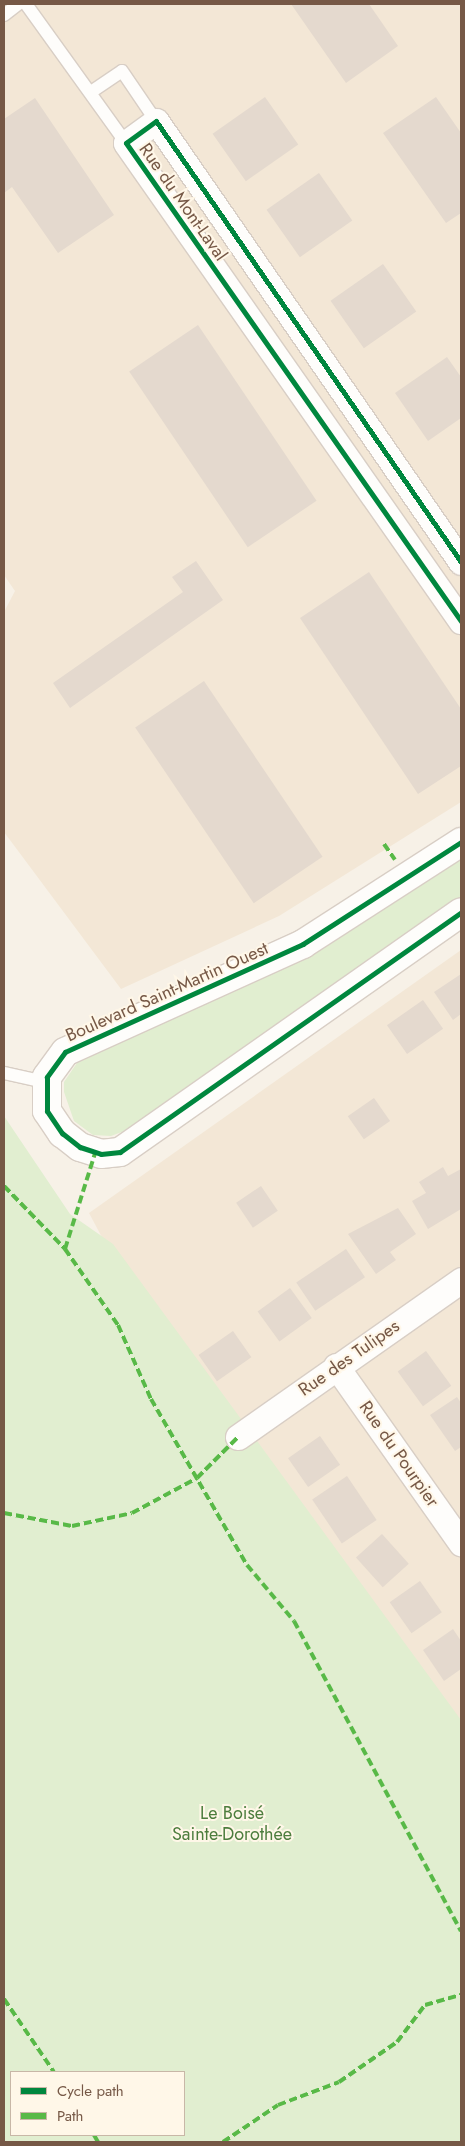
<!DOCTYPE html>
<html>
<head>
<meta charset="utf-8">
<style>
  body { margin:0 }
  #map { position:relative; width:465px; height:2146px; overflow:hidden; background:#f7f1e7; font-family:Jost,sans-serif }
  div>[style] { position:absolute }
  [style*='--x'] { left:calc(var(--x)*1px); top:calc(var(--y)*1px); width:calc(var(--w)*1px); rotate:calc(var(--a)*1deg) }
  .residential>* { inset:0; background:#f3e7d6 }
  .green>* { inset:0; background:#e1eed0 }
  .building>* { inset:0; background:#e4d9ce; transform-origin:0 0 }
  .roads { filter:drop-shadow(1px 0 #d8cec5) drop-shadow(-1px 0 #d8cec5) drop-shadow(0 1px #d8cec5) drop-shadow(0 -1px #d8cec5) }
  .service>* { height:12px; margin:-6px; padding:0 6px; transform-origin:6px; border-radius:6px; background:#fefdfb }
  .minor>* { height:25px; margin:-12.5px; padding:0 12.5px; transform-origin:12.5px; border-radius:12.5px; background:#fefdfb }
  .tertiary>* { height:28px; margin:-14px; padding:0 14px; transform-origin:14px; border-radius:14px; background:#fefdfb }
  .quiet>* { height:4px; margin-top:-2px; transform-origin:0; background:repeating-linear-gradient(90deg,#58b947 0 8px,transparent 0 12px) }
  .cycleway>* { height:5px; margin:-2.5px; padding:0 2.5px; transform-origin:2.5px; border-radius:2.5px; background:#00873e }
  span { translate:-50% -50%; white-space:nowrap; text-align:center; line-height:1.15; -webkit-text-stroke:4px #fff7e8; paint-order:stroke }
  .street-label { font-size:18px; color:#765846 }
  .park-label { font-size:18px; color:#4d7d3d }
  .frame { position:absolute; inset:0; border:5px solid #765846; pointer-events:none }
  .legend { position:absolute; left:10px; top:2071px; width:175px; height:65px; box-sizing:border-box; background:#fff7e8; border:1px solid #c8b7a7; margin:0; padding:6px 9px; list-style:none; font-size:15px; color:#765846 }
  .legend li { display:flex; align-items:center; gap:10px; height:25px }
  .legend b { width:25px; border:1px solid #c8b7a7 }
</style>
</head>
<body>
<div id="map">
  <div class="residential">
    <i style="clip-path:polygon(4px 4px,461px 4px,461px 802px,279px 916px,121px 989px,4px 832px,4px 612px,15px 591px,4px 575px)"></i>
    <i style="clip-path:polygon(461px 950px,461px 1745px,128px 1286px,89px 1213px)"></i>
  </div>
  <div class="green">
    <i style="clip-path:polygon(461px 857px,461px 897px,127px 1130px,111px 1136px,93px 1135px,74px 1121px,64px 1092px,64px 1082px,77px 1063px,320px 950px)"></i>
    <i style="clip-path:polygon(evenodd,4px 1116px,70px 1214px,113px 1244px,461px 1720px,461px 2142px,4px 2142px,4px 1116px,11px 2072px,184px 2072px,184px 2135px,11px 2135px,11px 2072px)"></i>
  </div>
  <div class="building">
    <i style="clip-path:polygon(291px 4px,369px 4px,398px 46px,346px 83px)"></i>
    <i style="left:265px;top:97px;width:58px;height:64px;rotate:55deg"></i>
    <i style="clip-path:polygon(436px 97px,461px 133px,461px 213px,446px 223px,383px 133px)"></i>
    <i style="clip-path:polygon(35px 98px,114px 215px,58px 253px,12px 187px,4px 193px,4px 119px)"></i>
    <i style="left:319px;top:173px;width:58px;height:64px;rotate:55deg"></i>
    <i style="left:383px;top:264px;width:58px;height:64px;rotate:55deg"></i>
    <i style="left:198px;top:325px;width:212px;height:83px;rotate:56deg"></i>
    <i style="clip-path:polygon(447px 357px,461px 377px,461px 418px,428px 441px,395px 393px)"></i>
    <i style="clip-path:polygon(196px 561px,223px 600px,70px 708px,53px 683px,183px 592px,172px 577px)"></i>
    <i style="clip-path:polygon(369px 572px,461px 709px,461px 766px,418px 794px,300px 618px)"></i>
    <i style="left:204px;top:681px;width:212px;height:83px;rotate:56deg"></i>
    <i style="clip-path:polygon(461px 974px,461px 1014px,453px 1020px,434px 992px)"></i>
    <i style="left:423px;top:1000px;width:35px;height:44px;rotate:55deg"></i>
    <i style="left:374px;top:1098px;width:28px;height:32px;rotate:55deg"></i>
    <i style="clip-path:polygon(443px 1167px,448px 1176px,461px 1169px,461px 1209px,428px 1229px,412px 1201px,426px 1193px,419px 1182px)"></i>
    <i style="left:261px;top:1186px;width:30px;height:30px;rotate:56deg"></i>
    <i style="clip-path:polygon(398px 1208px,416px 1234px,390px 1252px,396px 1260px,376px 1274px,348px 1234px)"></i>
    <i style="left:346px;top:1249px;width:34px;height:60px;rotate:56deg"></i>
    <i style="left:290px;top:1288px;width:37px;height:40px;rotate:54deg"></i>
    <i style="left:233px;top:1331px;width:32px;height:42px;rotate:55deg"></i>
    <i style="left:426px;top:1351px;width:43px;height:35px;rotate:54deg"></i>
    <i style="clip-path:polygon(457px 1397px,461px 1403px,461px 1447px,455px 1451px,430px 1415px)"></i>
    <i style="left:320px;top:1436px;width:35px;height:39px;rotate:55deg"></i>
    <i style="left:347px;top:1476px;width:53px;height:42px;rotate:56deg"></i>
    <i style="left:382px;top:1534px;width:40px;height:35px;rotate:48deg"></i>
    <i style="left:420px;top:1581px;width:38px;height:37px;rotate:55deg"></i>
    <i style="clip-path:polygon(453px 1629px,461px 1641px,461px 1669px,444px 1681px,423px 1650px)"></i>
  </div>
  <div class="roads">
    <div class="service">
      <i style="--x:26;--y:4;--w:171;--a:54.3"></i>
      <i style="--x:4;--y:15;--w:18;--a:-38"></i>
      <i style="--x:91;--y:92;--w:37;--a:-34"></i>
      <i style="--x:122;--y:71;--w:60;--a:55.8"></i>
      <i style="--x:4;--y:1073;--w:42;--a:12.4"></i>
    </div>
    <div class="minor">
      <i style="--x:461;--y:562;--w:536;--a:-124.67"></i>
      <i style="--x:156;--y:121;--w:37;--a:144"></i>
      <i style="--x:126;--y:143;--w:584;--a:54.98"></i>
      <i style="--x:336;--y:1366;--w:217;--a:54.8"></i>
      <i style="--x:238;--y:1437;--w:273;--a:-35.1"></i>
    </div>
    <div class="tertiary">
      <i style="--x:461;--y:842;--w:188;--a:147.2"></i>
      <i style="--x:303;--y:944;--w:261;--a:155.6"></i>
      <i style="--x:65;--y:1052;--w:31;--a:126"></i>
      <i style="--x:47;--y:1077;--w:34;--a:90"></i>
      <i style="--x:47;--y:1111;--w:27;--a:56"></i>
      <i style="--x:62;--y:1133;--w:23;--a:38"></i>
      <i style="--x:80;--y:1147;--w:22;--a:18"></i>
      <i style="--x:101;--y:1154;--w:19;--a:-6"></i>
      <i style="--x:120;--y:1152;--w:417;--a:-35.1"></i>
    </div>
  </div>
  <div class="quiet">
    <i style="--x:384;--y:844;--w:19;--a:55"></i>
    <i style="--x:4;--y:1186;--w:88;--a:45.9"></i>
    <i style="--x:65;--y:1249;--w:93;--a:55.1"></i>
    <i style="--x:118;--y:1325;--w:81;--a:66"></i>
    <i style="--x:151;--y:1399;--w:192;--a:60"></i>
    <i style="--x:247;--y:1565;--w:73;--a:50"></i>
    <i style="--x:294;--y:1621;--w:352;--a:61.7"></i>
    <i style="--x:65;--y:1249;--w:101;--a:-72.6"></i>
    <i style="--x:4;--y:1513;--w:69;--a:10.8"></i>
    <i style="--x:72;--y:1526;--w:61;--a:-12.2"></i>
    <i style="--x:132;--y:1513;--w:74;--a:-28.3"></i>
    <i style="--x:197;--y:1478;--w:58;--a:-45"></i>
    <i style="--x:4;--y:1999;--w:88;--a:55.6"></i>
    <i style="--x:94;--y:2135;--w:8;--a:60"></i>
    <i style="--x:223;--y:2142;--w:66;--a:-33.9"></i>
    <i style="--x:278;--y:2105;--w:65;--a:-20.7"></i>
    <i style="--x:339;--y:2082;--w:70;--a:-34.6"></i>
    <i style="--x:397;--y:2042;--w:46;--a:-52.9"></i>
    <i style="--x:425;--y:2005;--w:37;--a:-16"></i>
  </div>
  <div class="cycleway">
    <i style="--x:461;--y:562;--w:536;--a:-124.67"></i>
    <i style="--x:156;--y:121;--w:37;--a:144"></i>
    <i style="--x:126;--y:143;--w:584;--a:54.98"></i>
    <i style="--x:461;--y:842;--w:188;--a:147.2"></i>
    <i style="--x:303;--y:944;--w:261;--a:155.6"></i>
    <i style="--x:65;--y:1052;--w:31;--a:126"></i>
    <i style="--x:47;--y:1077;--w:34;--a:90"></i>
    <i style="--x:47;--y:1111;--w:27;--a:56"></i>
    <i style="--x:62;--y:1133;--w:23;--a:38"></i>
    <i style="--x:80;--y:1147;--w:22;--a:18"></i>
    <i style="--x:101;--y:1154;--w:19;--a:-6"></i>
    <i style="--x:120;--y:1152;--w:417;--a:-35.1"></i>
  </div>
  <div class="street-label">
    <span style="left:183px;top:202px;rotate:55deg">Rue du Mont-Laval</span>
    <span style="left:167px;top:992px;rotate:-24deg">Boulevard Saint-Martin Ouest</span>
    <span style="left:349px;top:1358px;rotate:-35deg">Rue des Tulipes</span>
    <span style="left:399px;top:1454px;rotate:55deg">Rue du Pourpier</span>
  </div>
  <div class="park-label">
    <span style="left:232px;top:1824px">Le Boisé<br>Sainte-Dorothée</span>
  </div>
  <div class="frame"></div>
  <ul class="legend">
  <li><b style="height:6px;background:#00873e"></b>Cycle path</li>
  <li><b style="height:6px;background:#58b947"></b>Path</li>
  </ul>
</div>
</body>
</html>
